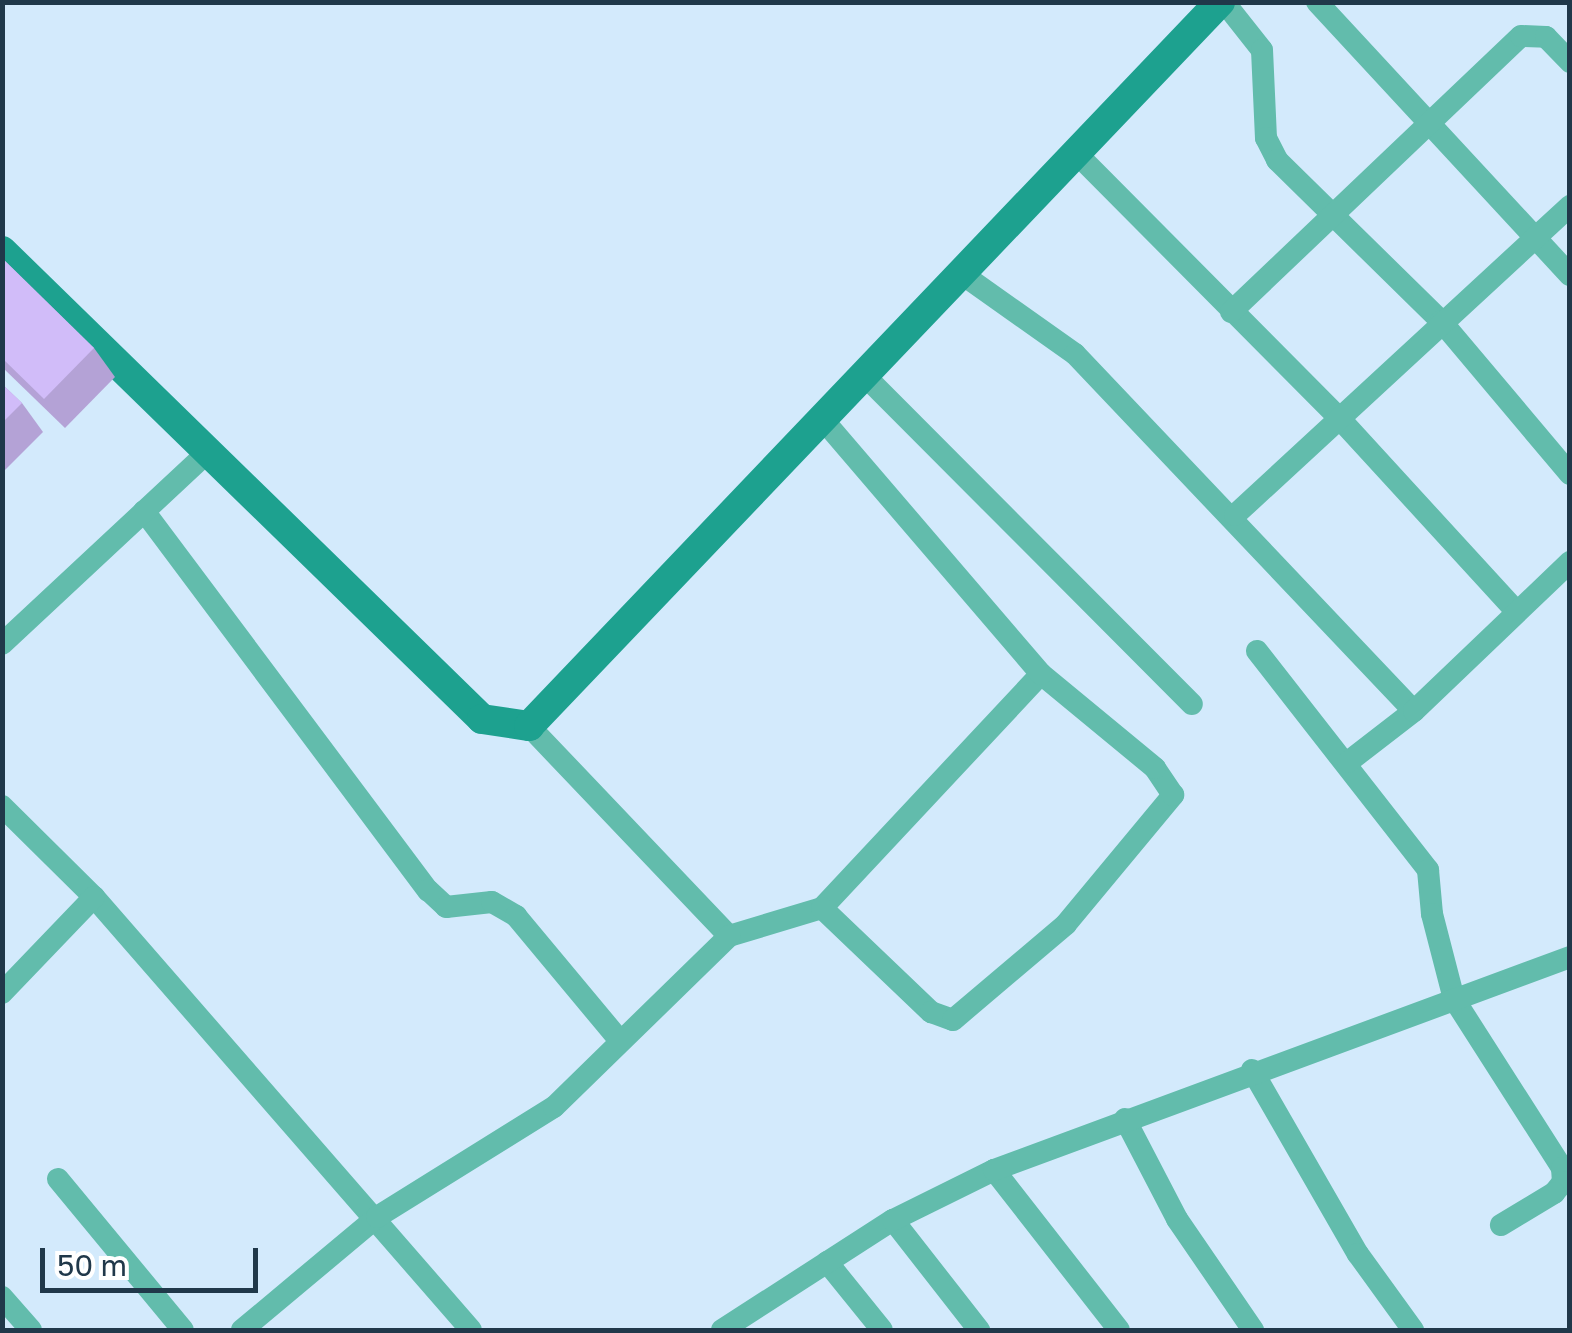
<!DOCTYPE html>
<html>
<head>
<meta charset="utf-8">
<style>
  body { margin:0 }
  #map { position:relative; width:1572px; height:1333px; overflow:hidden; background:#d3eafc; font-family:"Golos Text",sans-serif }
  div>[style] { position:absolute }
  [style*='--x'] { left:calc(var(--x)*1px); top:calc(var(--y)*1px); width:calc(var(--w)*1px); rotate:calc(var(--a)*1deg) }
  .street>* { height:22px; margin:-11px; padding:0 11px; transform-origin:11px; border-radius:11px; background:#62bcac }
  .secondary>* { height:30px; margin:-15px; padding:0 15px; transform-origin:15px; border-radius:15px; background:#1da18f }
  .wall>* { inset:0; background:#b4a2d6 }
  .building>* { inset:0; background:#d1bcf9 }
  span { translate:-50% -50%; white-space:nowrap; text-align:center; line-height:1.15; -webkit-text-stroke:8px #fff; paint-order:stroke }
  .frame { position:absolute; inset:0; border:5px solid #20384a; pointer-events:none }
  .scale { position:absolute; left:40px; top:1248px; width:218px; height:45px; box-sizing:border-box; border:5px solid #20384a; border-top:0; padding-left:12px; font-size:30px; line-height:35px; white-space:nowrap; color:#20384a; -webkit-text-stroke:8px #fff; paint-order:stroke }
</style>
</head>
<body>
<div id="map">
  <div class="street">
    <i style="--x:1224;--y:2;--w:61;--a:51.6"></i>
    <i style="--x:1262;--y:50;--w:88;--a:87.4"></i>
    <i style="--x:1266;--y:138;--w:25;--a:63"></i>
    <i style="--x:1277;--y:160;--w:230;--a:44.5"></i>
    <i style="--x:1441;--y:321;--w:200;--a:49.9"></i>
    <i style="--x:1317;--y:2;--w:372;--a:47.2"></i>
    <i style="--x:1079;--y:156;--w:372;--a:45.2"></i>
    <i style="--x:1341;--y:420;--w:259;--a:47.5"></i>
    <i style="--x:962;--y:274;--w:138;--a:35.3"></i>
    <i style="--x:1075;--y:354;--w:492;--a:46.5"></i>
    <i style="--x:1231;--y:312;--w:400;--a:-43.6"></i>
    <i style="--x:1521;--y:36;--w:25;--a:2"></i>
    <i style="--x:1546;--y:37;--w:35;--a:46"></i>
    <i style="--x:865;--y:376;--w:463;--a:45.1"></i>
    <i style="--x:144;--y:511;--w:474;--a:53.2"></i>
    <i style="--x:428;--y:890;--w:25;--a:43"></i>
    <i style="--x:446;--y:907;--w:46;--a:-6.2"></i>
    <i style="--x:492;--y:902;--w:28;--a:30"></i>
    <i style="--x:516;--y:916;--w:163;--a:50.2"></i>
    <i style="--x:1235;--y:515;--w:456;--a:-42.7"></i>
    <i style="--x:2;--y:644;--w:283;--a:-43"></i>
    <i style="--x:1257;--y:651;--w:278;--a:52"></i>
    <i style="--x:1428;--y:870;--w:44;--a:84.8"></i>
    <i style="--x:1432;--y:914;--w:88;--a:75.5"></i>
    <i style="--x:1454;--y:999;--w:201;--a:57.4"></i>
    <i style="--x:1562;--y:1168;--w:14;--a:86"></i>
    <i style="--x:1563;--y:1182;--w:14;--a:129"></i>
    <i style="--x:1554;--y:1193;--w:62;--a:148.9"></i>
    <i style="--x:529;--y:726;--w:290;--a:46.4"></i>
    <i style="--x:729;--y:936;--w:97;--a:-16.8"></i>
    <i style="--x:822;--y:908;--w:320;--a:-46.9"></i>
    <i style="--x:1348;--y:762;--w:83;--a:-37.7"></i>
    <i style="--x:1414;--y:711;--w:216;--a:-43.7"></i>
    <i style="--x:2;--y:806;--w:129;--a:44.7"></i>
    <i style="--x:94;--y:897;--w:574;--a:48.95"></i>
    <i style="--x:822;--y:908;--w:151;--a:43.7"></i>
    <i style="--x:931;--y:1012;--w:23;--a:20"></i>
    <i style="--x:953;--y:1020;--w:148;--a:-40.3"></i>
    <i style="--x:1066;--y:924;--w:168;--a:-50.3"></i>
    <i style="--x:1173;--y:795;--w:32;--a:-124"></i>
    <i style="--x:1155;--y:768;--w:148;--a:-140.5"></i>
    <i style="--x:1041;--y:674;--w:335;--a:-130.6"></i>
    <i style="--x:2;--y:993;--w:133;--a:-46.2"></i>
    <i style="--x:1252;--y:1070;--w:212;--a:60.1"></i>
    <i style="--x:1358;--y:1254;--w:94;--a:54.1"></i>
    <i style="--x:1125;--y:1119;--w:113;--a:62.5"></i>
    <i style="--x:1177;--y:1219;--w:135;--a:55.6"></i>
    <i style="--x:994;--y:1170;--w:203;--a:52"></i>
    <i style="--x:58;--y:1179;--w:196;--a:50.4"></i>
    <i style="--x:893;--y:1220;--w:140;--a:52"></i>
    <i style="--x:827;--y:1262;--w:87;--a:51"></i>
    <i style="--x:2;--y:1297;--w:44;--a:48.7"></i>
    <i style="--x:242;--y:1330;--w:176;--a:-39.9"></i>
    <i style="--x:377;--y:1217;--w:208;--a:-31.9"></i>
    <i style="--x:554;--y:1107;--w:245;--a:-44.3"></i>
    <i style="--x:722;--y:1330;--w:203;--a:-32.8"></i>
    <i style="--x:893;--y:1220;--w:113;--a:-26.3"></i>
    <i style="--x:994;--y:1170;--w:614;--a:-20.29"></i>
  </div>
  <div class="secondary">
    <i style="--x:2;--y:251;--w:670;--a:44.27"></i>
    <i style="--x:482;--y:719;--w:48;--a:8.5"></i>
    <i style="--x:529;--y:726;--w:1001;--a:-46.34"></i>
  </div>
  <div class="wall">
    <i style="clip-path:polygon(2px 258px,94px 348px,115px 377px,65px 428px,2px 367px)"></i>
    <i style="clip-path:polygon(2px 384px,22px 403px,43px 432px,2px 473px)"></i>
  </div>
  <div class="building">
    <i style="clip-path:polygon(2px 258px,94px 348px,44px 399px,2px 358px)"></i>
    <i style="clip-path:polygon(2px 384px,22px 403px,2px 423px)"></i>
  </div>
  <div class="frame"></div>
  <div class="scale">50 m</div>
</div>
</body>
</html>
